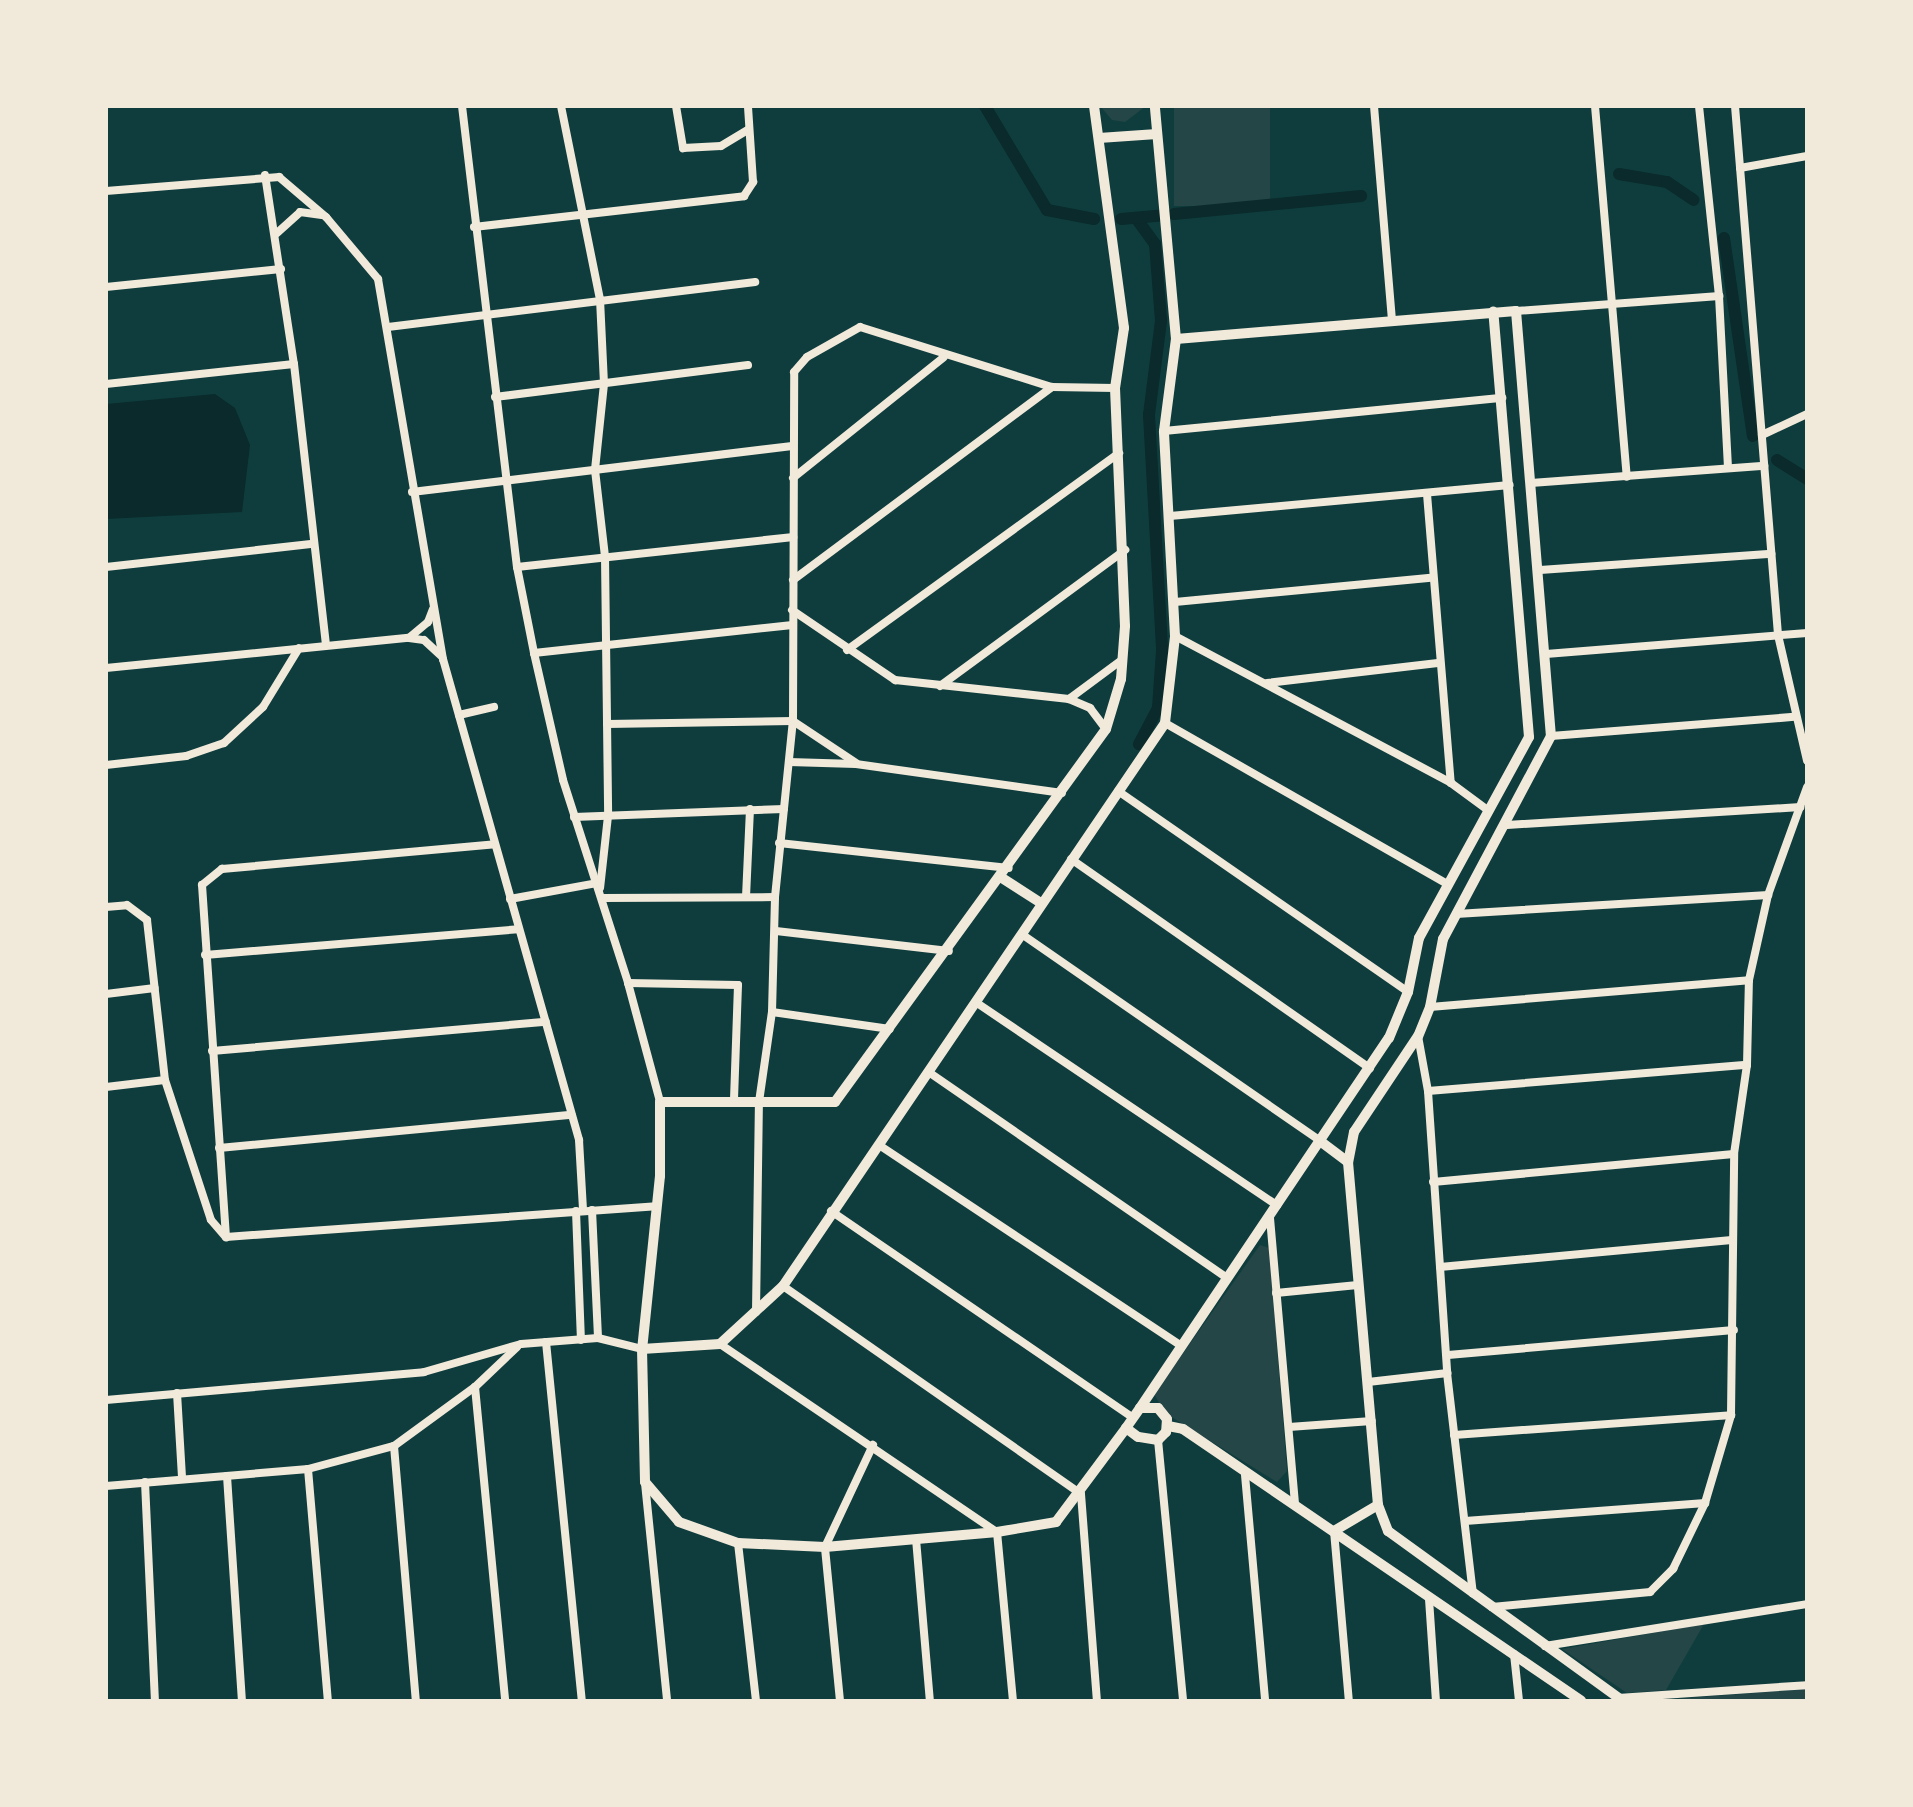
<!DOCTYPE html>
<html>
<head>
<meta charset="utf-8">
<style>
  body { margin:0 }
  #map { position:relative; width:1913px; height:1807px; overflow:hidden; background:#0f3d3e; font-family:"Noto Sans",sans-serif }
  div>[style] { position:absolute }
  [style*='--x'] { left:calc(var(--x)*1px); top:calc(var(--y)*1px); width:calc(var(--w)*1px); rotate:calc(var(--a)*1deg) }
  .green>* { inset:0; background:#244646; transform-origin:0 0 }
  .water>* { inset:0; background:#0a2a2b }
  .canal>* { height:12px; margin:-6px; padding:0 6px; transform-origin:6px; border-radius:6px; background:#0a2a2b }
  .minor>* { height:8px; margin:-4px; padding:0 4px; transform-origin:4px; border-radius:4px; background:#f1e9da }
  .tertiary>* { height:10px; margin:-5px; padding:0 5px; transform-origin:5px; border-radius:5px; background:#f1e9da }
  span { translate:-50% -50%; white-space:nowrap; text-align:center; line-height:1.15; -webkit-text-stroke:6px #f1e9da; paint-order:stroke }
  .frame { position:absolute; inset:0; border:108px solid #f1e9da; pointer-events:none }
</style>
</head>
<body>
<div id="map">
  <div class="green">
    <i style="clip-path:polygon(1100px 106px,1146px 106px,1125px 122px,1112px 120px)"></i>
    <i style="left:1174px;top:106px;width:96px;height:100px"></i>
    <i style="clip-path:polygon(1260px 1245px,1269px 1248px,1287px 1471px,1277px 1482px,1165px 1413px,1154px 1394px)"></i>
    <i style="clip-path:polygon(1704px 1624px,1666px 1690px,1627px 1693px,1562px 1649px)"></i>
    <i style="clip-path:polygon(1807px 1689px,1807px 1701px,1649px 1701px)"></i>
  </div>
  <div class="water">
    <i style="clip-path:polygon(215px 394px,235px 408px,250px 445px,242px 512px,106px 519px,106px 404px)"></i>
  </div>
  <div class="canal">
    <i style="--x:985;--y:106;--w:121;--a:59.2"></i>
    <i style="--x:1047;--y:210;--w:48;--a:10.8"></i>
    <i style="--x:1619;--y:174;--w:49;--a:9.5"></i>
    <i style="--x:1667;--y:182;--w:32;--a:34"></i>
    <i style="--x:1174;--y:214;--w:188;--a:-5.5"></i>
    <i style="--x:1136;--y:218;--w:32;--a:54"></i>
    <i style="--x:1155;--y:244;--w:77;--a:85.5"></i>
    <i style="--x:1161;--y:321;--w:95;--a:97.3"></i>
    <i style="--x:1149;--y:415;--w:236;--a:86.8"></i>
    <i style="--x:1162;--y:651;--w:57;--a:94"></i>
    <i style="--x:1158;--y:708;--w:41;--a:117.8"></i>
    <i style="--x:1121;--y:219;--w:37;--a:-5"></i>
    <i style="--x:1724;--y:238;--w:200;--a:81.7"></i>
    <i style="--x:1777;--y:460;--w:36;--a:32"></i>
  </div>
  <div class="minor">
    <i style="--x:462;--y:106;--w:464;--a:83.2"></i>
    <i style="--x:517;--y:567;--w:88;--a:78.8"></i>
    <i style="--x:534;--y:653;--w:130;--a:77.1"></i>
    <i style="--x:563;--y:780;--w:213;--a:72.2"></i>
    <i style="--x:628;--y:983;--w:123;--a:74.9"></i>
    <i style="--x:561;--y:106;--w:197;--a:78.6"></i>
    <i style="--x:600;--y:299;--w:85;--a:87.3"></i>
    <i style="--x:604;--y:384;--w:86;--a:96"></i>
    <i style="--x:595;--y:470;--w:88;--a:83.4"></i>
    <i style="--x:605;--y:557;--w:259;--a:89.3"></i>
    <i style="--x:608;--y:816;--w:72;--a:96.3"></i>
    <i style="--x:676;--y:106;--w:43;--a:80.5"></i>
    <i style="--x:683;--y:148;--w:38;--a:-3"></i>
    <i style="--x:721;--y:146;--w:31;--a:-31"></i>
    <i style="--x:1374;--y:106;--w:216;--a:85.2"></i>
    <i style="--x:1595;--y:106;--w:372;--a:85.1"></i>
    <i style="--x:1699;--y:106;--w:191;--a:84"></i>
    <i style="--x:1719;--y:296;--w:172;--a:87"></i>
    <i style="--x:1735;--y:106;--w:531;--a:85.35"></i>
    <i style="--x:1778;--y:635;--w:129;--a:77"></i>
    <i style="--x:1740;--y:168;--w:68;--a:-10.2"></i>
    <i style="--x:265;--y:175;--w:191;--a:81.3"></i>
    <i style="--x:294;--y:364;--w:282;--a:83.5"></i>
    <i style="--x:106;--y:191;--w:174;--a:-4.6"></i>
    <i style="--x:279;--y:177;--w:62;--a:40.4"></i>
    <i style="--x:326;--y:217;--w:81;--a:50"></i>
    <i style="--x:378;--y:279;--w:386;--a:80.3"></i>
    <i style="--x:443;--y:659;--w:500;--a:74.2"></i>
    <i style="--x:579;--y:1140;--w:70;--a:86.7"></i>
    <i style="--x:474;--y:227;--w:272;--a:-6.5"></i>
    <i style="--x:744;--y:196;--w:17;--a:-57"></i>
    <i style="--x:753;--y:182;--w:76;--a:-93.8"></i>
    <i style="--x:277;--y:233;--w:31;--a:-42"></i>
    <i style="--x:300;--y:212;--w:22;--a:8"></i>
    <i style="--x:106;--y:287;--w:176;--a:-5.9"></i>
    <i style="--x:1516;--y:311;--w:204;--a:-4.2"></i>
    <i style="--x:388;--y:327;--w:370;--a:-7"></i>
    <i style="--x:106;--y:384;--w:189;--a:-6.1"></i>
    <i style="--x:495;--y:397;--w:255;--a:-7.2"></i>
    <i style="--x:1164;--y:431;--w:340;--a:-5.6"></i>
    <i style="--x:1762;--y:435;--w:50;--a:-25"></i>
    <i style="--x:793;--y:478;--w:193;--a:-38.7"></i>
    <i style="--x:1531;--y:483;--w:234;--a:-4.2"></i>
    <i style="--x:412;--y:492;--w:383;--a:-6.9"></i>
    <i style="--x:1427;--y:494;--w:290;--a:85.3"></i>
    <i style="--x:1170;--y:516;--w:341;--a:-5.2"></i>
    <i style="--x:106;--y:567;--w:206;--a:-6.4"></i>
    <i style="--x:517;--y:567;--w:278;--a:-6.2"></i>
    <i style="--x:1540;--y:570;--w:232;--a:-4"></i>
    <i style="--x:793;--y:580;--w:323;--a:-36.7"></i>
    <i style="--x:1175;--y:602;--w:257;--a:-5.4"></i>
    <i style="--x:792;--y:610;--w:125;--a:34.2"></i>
    <i style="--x:895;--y:680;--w:175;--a:6.2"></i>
    <i style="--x:1069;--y:699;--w:23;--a:23"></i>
    <i style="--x:1090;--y:708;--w:26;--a:53"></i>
    <i style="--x:1175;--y:636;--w:313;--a:28"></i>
    <i style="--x:1451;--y:783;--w:47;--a:36.4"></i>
    <i style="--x:410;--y:637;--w:23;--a:-40"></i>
    <i style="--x:428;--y:622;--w:14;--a:-69"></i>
    <i style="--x:847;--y:650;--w:336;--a:-35.9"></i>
    <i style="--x:534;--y:653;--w:260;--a:-6.2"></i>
    <i style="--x:1546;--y:654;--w:262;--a:-4.6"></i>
    <i style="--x:106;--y:668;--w:304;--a:-5.7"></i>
    <i style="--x:409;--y:638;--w:15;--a:8"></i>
    <i style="--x:424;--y:640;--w:23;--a:43"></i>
    <i style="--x:1267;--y:683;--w:172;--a:-6.7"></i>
    <i style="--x:940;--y:686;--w:230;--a:-36.3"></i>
    <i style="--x:1069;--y:699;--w:67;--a:-36.5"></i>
    <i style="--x:459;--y:715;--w:36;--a:-13"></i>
    <i style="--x:1165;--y:723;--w:325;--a:29.7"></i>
    <i style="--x:607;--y:724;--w:186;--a:-0.9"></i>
    <i style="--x:793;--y:721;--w:76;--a:33.7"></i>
    <i style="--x:1551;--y:736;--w:244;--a:-4.5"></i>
    <i style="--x:789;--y:762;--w:67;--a:1.7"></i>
    <i style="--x:856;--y:764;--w:208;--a:8"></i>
    <i style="--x:106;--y:765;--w:81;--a:-6.4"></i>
    <i style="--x:186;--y:756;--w:40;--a:-18.9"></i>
    <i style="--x:224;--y:743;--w:53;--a:-42.7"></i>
    <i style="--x:263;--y:707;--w:69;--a:-58.6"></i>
    <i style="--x:1118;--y:791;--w:353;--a:34.7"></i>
    <i style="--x:574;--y:817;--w:210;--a:-2.2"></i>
    <i style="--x:1507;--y:825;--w:294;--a:-3.5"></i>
    <i style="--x:779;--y:843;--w:231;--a:6.2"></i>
    <i style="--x:1071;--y:859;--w:365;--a:35"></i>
    <i style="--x:746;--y:897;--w:88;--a:-87.4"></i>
    <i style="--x:602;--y:898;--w:173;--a:-0.3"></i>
    <i style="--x:510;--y:899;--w:88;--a:-10.4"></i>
    <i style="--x:106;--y:907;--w:21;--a:-5"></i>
    <i style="--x:127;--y:905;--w:25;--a:37"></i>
    <i style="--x:147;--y:920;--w:161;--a:83.6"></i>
    <i style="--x:165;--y:1080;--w:147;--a:71.8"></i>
    <i style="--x:211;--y:1220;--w:23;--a:49"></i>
    <i style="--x:1456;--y:914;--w:313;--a:-3.5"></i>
    <i style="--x:776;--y:931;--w:174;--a:6.6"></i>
    <i style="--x:1023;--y:935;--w:361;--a:34.7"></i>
    <i style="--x:205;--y:955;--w:314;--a:-4.7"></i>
    <i style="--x:628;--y:983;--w:110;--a:1"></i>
    <i style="--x:738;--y:985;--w:117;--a:92"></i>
    <i style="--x:106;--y:994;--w:49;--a:-7"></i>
    <i style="--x:977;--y:1003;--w:362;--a:34"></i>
    <i style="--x:1430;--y:1007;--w:320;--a:-4.8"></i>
    <i style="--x:772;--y:1012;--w:119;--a:8.2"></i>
    <i style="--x:1418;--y:1036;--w:56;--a:79.7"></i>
    <i style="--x:1428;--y:1091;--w:283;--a:86.1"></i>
    <i style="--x:1447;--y:1373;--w:222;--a:83.3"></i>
    <i style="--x:212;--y:1051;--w:335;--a:-5"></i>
    <i style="--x:930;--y:1073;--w:359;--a:34.6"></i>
    <i style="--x:106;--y:1087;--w:59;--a:-6.8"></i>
    <i style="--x:1428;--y:1091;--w:320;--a:-4.7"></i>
    <i style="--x:879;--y:1145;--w:363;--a:33.6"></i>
    <i style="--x:219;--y:1148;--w:354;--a:-5.4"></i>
    <i style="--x:1433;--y:1182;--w:302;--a:-5.3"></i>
    <i style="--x:592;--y:1210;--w:128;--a:87.3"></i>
    <i style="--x:576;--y:1211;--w:129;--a:87.8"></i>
    <i style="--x:831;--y:1211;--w:366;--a:34.4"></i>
    <i style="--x:1270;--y:1218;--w:288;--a:85"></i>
    <i style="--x:226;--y:1237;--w:353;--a:-93.9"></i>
    <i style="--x:202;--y:885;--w:26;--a:-39"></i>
    <i style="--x:222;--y:869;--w:274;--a:-5.2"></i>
    <i style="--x:226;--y:1237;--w:431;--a:-4.1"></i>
    <i style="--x:1440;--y:1267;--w:293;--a:-5.3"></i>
    <i style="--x:783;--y:1286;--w:363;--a:34.9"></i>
    <i style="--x:1081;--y:1494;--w:208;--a:85.6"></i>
    <i style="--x:1276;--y:1293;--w:82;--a:-5.6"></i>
    <i style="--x:756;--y:1312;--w:210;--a:-89.2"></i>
    <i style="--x:759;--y:1102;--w:91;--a:-81.8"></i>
    <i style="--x:772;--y:1012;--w:115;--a:-88.5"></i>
    <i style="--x:775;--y:897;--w:177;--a:-84.2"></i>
    <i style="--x:793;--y:721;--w:349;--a:-89.8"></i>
    <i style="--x:794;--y:372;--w:20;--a:-49"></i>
    <i style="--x:807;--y:357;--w:61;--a:-29.5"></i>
    <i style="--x:860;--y:327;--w:201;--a:17.4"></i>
    <i style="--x:1052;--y:387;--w:63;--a:0.9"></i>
    <i style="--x:546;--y:1342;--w:361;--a:84.3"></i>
    <i style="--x:720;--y:1344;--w:335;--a:34.2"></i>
    <i style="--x:997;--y:1532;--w:170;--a:84.6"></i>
    <i style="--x:1448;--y:1355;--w:287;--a:-5"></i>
    <i style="--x:1368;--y:1382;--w:80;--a:-6.5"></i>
    <i style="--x:475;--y:1387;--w:315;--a:84.5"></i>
    <i style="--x:177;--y:1393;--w:85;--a:86.6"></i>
    <i style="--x:106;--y:1400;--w:319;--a:-5"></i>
    <i style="--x:424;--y:1372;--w:101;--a:-16.1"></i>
    <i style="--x:521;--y:1344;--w:77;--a:-4.5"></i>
    <i style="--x:598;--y:1338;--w:45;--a:14"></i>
    <i style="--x:1289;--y:1427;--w:83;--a:-4.1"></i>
    <i style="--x:1454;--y:1435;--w:278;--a:-4.1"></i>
    <i style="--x:1158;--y:1440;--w:262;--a:84.5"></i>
    <i style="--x:394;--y:1446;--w:256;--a:85.1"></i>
    <i style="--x:308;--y:1469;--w:233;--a:85.1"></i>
    <i style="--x:1245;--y:1475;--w:227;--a:84.9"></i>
    <i style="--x:227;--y:1476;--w:225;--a:86.2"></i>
    <i style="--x:145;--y:1482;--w:219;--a:87.4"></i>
    <i style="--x:645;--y:1483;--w:219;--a:84.2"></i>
    <i style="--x:106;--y:1486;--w:203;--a:-4.8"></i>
    <i style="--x:308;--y:1469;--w:89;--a:-15"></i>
    <i style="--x:394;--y:1446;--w:100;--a:-36.1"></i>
    <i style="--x:475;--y:1387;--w:58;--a:-43.6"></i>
    <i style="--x:1465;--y:1521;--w:241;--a:-4.3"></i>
    <i style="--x:1334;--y:1531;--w:171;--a:85"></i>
    <i style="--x:916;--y:1539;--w:163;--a:85.1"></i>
    <i style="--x:738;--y:1543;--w:159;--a:83.5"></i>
    <i style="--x:1429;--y:1599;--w:102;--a:86.1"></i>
    <i style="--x:1492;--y:1607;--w:159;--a:-5.4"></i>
    <i style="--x:1650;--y:1592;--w:33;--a:-45"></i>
    <i style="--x:1673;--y:1569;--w:73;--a:-64.1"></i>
    <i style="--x:1705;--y:1503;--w:92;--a:-73.5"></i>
    <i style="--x:1731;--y:1415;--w:261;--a:-89.3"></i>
    <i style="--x:1734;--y:1154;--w:90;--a:-81.7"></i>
    <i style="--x:1747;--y:1065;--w:85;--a:-88.7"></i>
    <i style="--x:1749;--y:980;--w:87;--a:-77.4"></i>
    <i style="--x:1768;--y:895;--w:115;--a:-70.1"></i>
    <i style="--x:1545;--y:1646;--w:265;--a:-9.1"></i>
    <i style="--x:1514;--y:1654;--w:47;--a:83.9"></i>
    <i style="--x:1618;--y:1698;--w:189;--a:-3.9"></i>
    <i style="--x:840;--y:1701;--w:155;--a:-95.6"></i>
    <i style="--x:825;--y:1547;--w:113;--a:-64.8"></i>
  </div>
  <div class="tertiary">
    <i style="--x:1094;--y:106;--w:224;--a:82.3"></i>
    <i style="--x:1124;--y:328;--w:61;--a:98.5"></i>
    <i style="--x:1115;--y:388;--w:238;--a:87.6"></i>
    <i style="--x:1125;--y:626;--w:53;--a:94.3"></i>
    <i style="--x:1121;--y:679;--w:52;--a:106.7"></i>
    <i style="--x:1106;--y:729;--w:461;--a:126"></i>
    <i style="--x:835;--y:1102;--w:175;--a:180"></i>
    <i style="--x:660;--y:1102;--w:74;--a:90"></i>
    <i style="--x:660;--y:1176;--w:174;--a:95.9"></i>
    <i style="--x:642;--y:1349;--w:133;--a:88.7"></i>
    <i style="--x:645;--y:1482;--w:52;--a:49.6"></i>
    <i style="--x:679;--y:1522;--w:63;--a:19.6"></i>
    <i style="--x:738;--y:1543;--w:87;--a:2.6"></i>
    <i style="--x:825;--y:1547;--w:173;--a:-5"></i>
    <i style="--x:997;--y:1532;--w:60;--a:-9.6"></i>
    <i style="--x:1056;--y:1522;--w:117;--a:-53.3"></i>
    <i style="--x:1099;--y:138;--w:58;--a:-3.9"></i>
    <i style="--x:1176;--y:339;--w:341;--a:-4.7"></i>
    <i style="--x:1516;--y:311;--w:426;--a:85.3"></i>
    <i style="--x:1551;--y:736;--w:230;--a:118"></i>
    <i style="--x:1443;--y:939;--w:69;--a:100.8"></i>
    <i style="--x:1430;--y:1007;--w:31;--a:112"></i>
    <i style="--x:1418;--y:1036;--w:115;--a:123.7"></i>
    <i style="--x:1354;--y:1132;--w:31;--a:101"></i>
    <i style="--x:1348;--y:1162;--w:344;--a:85"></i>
    <i style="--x:1378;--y:1505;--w:28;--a:69"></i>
    <i style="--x:1388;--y:1531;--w:290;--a:35.9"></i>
    <i style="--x:1002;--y:878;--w:46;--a:32.7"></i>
    <i style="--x:1320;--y:1141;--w:35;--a:37"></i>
    <i style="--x:642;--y:1349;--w:78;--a:-3.7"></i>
    <i style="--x:720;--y:1344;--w:86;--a:-42.6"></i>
    <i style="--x:783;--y:1286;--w:680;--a:-55.84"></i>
    <i style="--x:1165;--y:723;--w:88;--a:-83.4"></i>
    <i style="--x:1175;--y:636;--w:205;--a:-93.1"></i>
    <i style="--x:1164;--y:431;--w:93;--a:-82.6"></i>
    <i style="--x:1176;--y:339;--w:234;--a:-95.2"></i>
    <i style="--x:1140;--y:1408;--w:446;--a:-56.1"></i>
    <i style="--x:1389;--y:1038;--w:50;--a:-67.6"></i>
    <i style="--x:1408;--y:992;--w:55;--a:-78.5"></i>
    <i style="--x:1419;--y:938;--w:229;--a:-61.3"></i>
    <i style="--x:1529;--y:737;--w:427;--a:-94.8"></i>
    <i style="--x:1140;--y:1408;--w:18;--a:0"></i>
    <i style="--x:1158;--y:1408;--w:14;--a:51"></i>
    <i style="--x:1167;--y:1419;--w:13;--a:94"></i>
    <i style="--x:1166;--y:1432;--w:11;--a:135"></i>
    <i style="--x:1158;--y:1440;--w:20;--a:-171"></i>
    <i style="--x:1138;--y:1437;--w:15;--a:-143"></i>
    <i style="--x:1126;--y:1428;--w:24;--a:-55"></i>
    <i style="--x:1168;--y:1426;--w:15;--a:11"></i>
    <i style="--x:1183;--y:1429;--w:482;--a:34.3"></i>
    <i style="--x:1334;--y:1531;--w:51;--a:-30.6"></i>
  </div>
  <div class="frame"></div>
</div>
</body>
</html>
